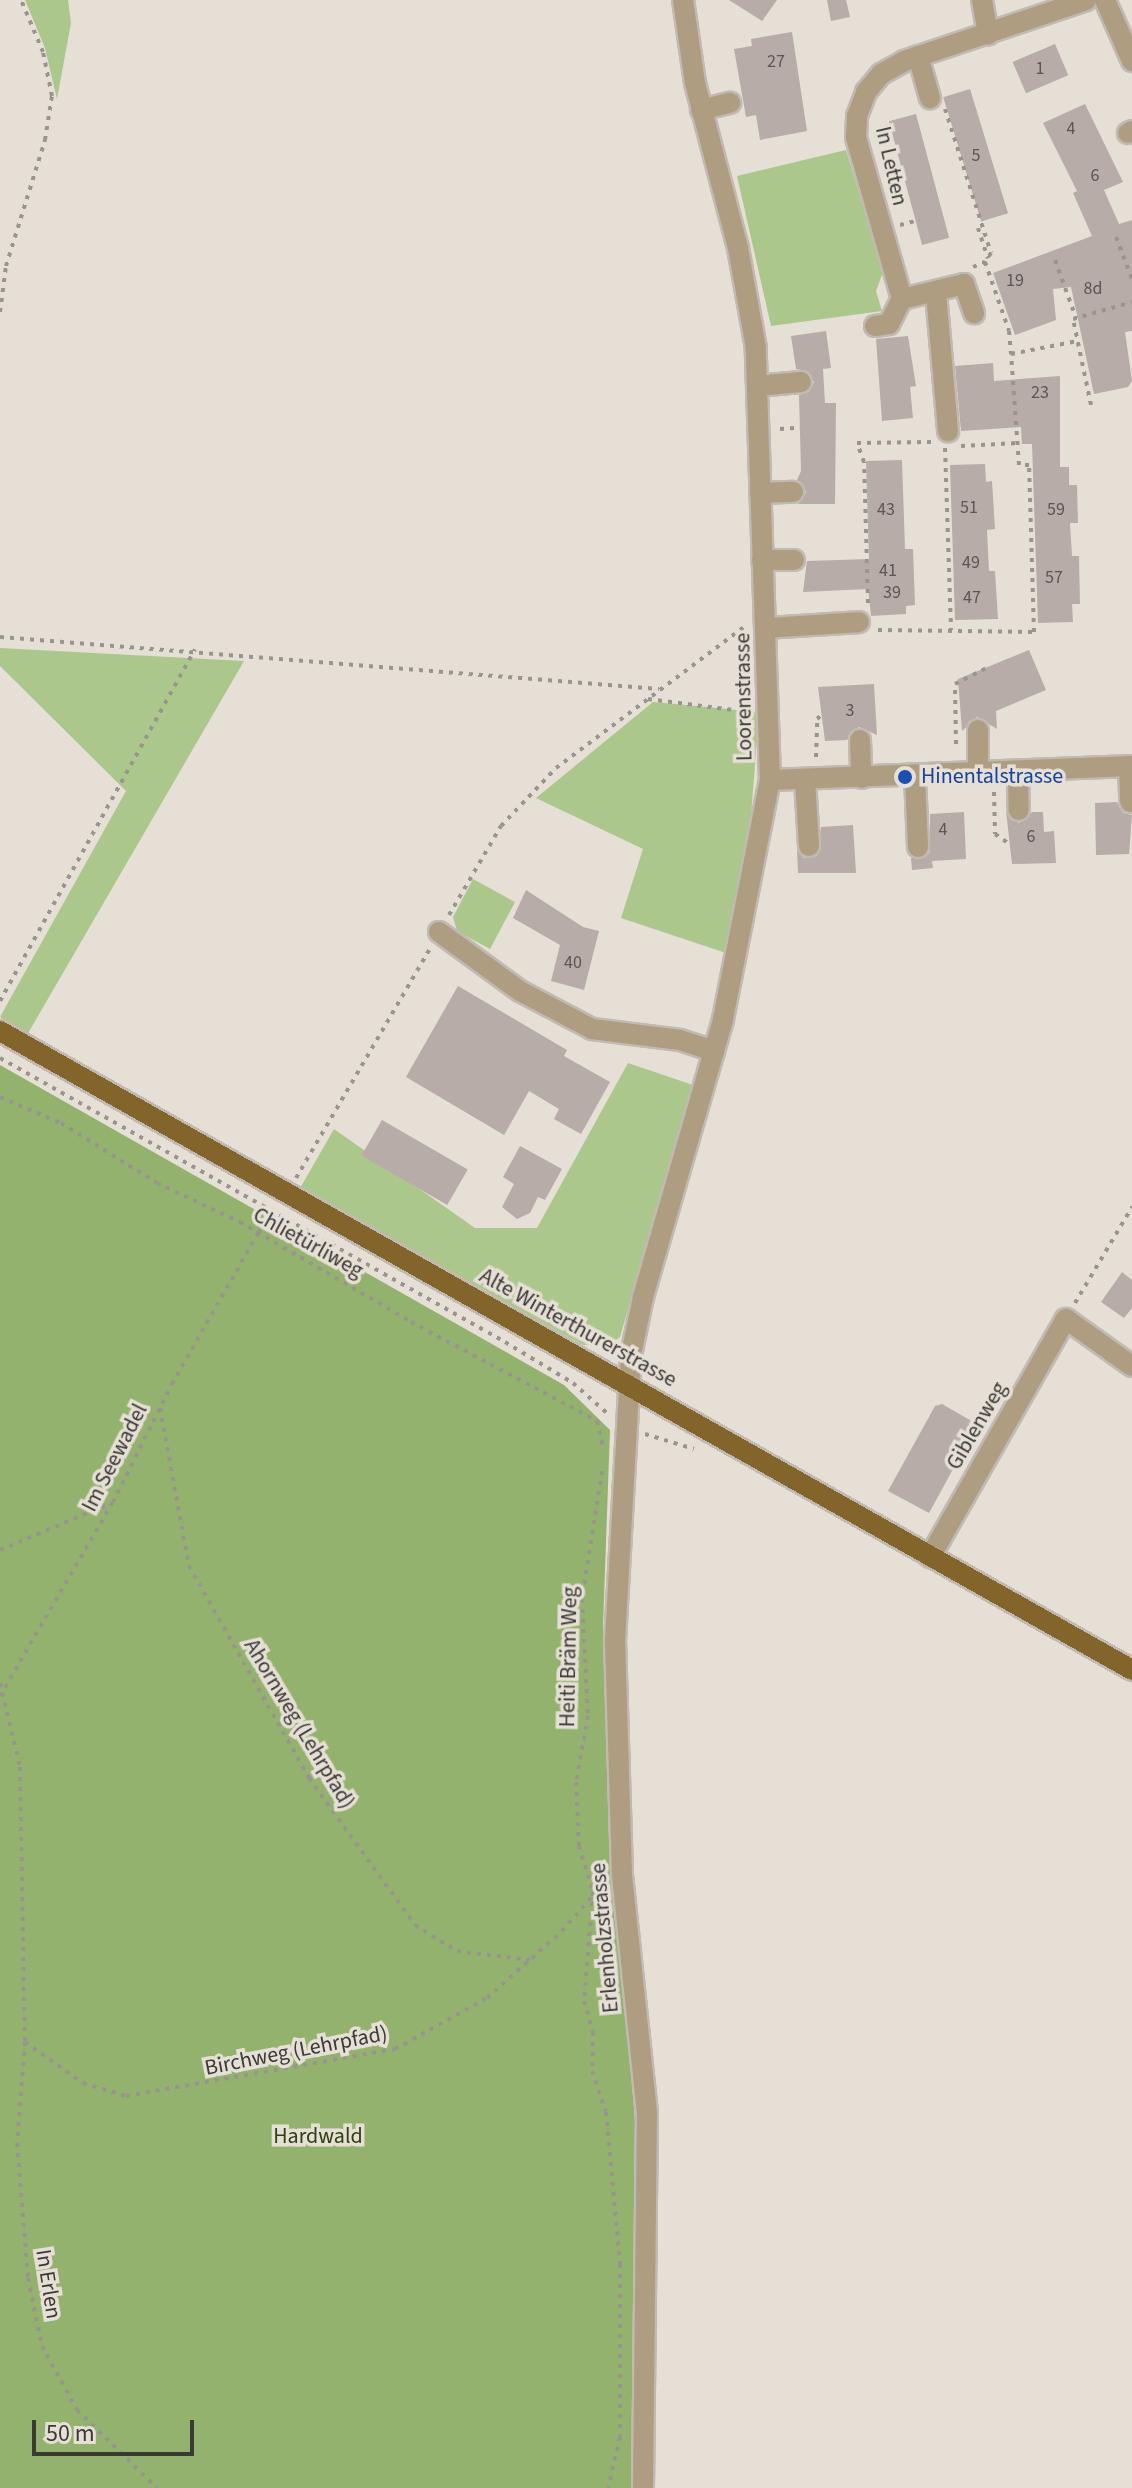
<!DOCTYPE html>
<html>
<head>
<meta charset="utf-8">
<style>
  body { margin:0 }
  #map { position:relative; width:1132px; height:2488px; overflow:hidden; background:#e5dfd6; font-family:"Source Sans 3",sans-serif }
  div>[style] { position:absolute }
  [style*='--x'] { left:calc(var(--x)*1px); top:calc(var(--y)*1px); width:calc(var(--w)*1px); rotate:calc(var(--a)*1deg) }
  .green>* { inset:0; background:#acc78c }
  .forest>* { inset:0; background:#93b26d }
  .building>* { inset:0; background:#b7aca8; transform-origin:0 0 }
  .path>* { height:4px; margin-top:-2px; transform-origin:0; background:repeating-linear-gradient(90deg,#99958e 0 4px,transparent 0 10px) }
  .roads { filter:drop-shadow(2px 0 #c0bab3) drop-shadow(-2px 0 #c0bab3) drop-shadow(0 2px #c0bab3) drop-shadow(0 -2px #c0bab3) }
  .minor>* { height:20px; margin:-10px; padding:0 10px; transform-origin:10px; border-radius:10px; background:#ae9d81 }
  .major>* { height:20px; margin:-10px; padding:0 10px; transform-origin:10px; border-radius:10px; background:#83652c }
  .dots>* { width:22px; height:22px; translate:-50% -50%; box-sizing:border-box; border:4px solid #e5dfd6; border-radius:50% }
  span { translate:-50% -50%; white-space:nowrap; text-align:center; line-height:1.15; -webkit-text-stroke:7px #e5dfd6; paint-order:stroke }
  .number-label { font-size:18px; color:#5a5652 }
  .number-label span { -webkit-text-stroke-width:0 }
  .street-label { font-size:22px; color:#3b3935 }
  .transit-label { font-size:22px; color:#164399 }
  .left { translate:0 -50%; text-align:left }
  .park-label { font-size:22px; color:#2d400e }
  .scale { position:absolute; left:32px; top:2420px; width:162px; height:36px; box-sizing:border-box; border:4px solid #3b3935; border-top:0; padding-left:10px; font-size:24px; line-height:28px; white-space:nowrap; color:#3b3935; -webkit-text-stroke:6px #e5dfd6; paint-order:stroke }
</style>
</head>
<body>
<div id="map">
  <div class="green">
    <i style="clip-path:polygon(25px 0,68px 0,71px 23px,57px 99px,45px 48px)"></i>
    <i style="clip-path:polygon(846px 150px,883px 272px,876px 291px,882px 311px,771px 326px,737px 176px)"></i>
    <i style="clip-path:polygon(0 648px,244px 661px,27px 1035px,0 1017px,126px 791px,0 666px)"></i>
    <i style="clip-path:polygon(653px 702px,759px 712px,746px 882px,726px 953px,621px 918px,643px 849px,536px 798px)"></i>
    <i style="clip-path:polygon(473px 879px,515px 902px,490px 949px,457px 931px,453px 917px)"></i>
    <i style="clip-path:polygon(628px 1063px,693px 1085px,620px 1337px,610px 1345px,583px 1345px,299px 1190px,334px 1129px,475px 1228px,537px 1228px)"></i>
  </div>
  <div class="forest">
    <i style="clip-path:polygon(0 1065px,564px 1385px,610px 1430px,603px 1627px,608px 1798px,635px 2120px,638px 2304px,631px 2488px,0 2488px)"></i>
  </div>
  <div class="building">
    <i style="clip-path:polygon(729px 0,777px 0,762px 21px)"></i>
    <i style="clip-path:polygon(827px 0,846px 0,850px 17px,831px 21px)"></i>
    <i style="clip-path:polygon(792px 32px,807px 131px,760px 140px,756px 115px,746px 117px,734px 49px,752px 46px,751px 39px)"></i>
    <i style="left:1055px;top:44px;width:34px;height:46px;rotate:67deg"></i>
    <i style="left:970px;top:89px;width:130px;height:28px;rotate:73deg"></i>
    <i style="clip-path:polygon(1085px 104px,1123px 182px,1104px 190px,1119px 224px,1132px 220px,1132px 331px,1125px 332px,1132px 381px,1128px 387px,1094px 394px,1071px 287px,1053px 289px,1056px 320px,1015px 335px,993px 273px,1092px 236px,1073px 193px,1077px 191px,1043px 123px)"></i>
    <i style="left:916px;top:114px;width:128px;height:28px;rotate:75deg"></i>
    <i style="clip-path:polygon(826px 331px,831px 368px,823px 369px,825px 403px,836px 403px,835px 504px,798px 504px,806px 492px,797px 480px,801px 471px,799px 395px,809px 392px,814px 382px,807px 371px,796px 369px,791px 336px)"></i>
    <i style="clip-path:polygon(908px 336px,916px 386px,910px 387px,913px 418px,882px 421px,876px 339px)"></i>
    <i style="clip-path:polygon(993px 363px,994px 381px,1060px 376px,1060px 467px,1069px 467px,1069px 485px,1077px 485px,1078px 523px,1070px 523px,1072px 556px,1079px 556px,1080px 604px,1072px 604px,1073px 622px,1038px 623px,1032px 444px,1022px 444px,1021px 427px,961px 431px,955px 366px)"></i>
    <i style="clip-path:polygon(902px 460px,905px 549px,913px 549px,915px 605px,906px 606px,906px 614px,871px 616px,868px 589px,803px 592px,807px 561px,869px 559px,866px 461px)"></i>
    <i style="clip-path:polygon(985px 464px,986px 482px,992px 481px,995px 529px,987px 530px,989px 571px,995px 571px,998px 619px,955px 620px,950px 465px)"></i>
    <i style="clip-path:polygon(1029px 650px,1046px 690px,996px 711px,997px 729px,977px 717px,962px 731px,958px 679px)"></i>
    <i style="clip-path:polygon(874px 684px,877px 735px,859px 727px,847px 740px,825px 741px,818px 687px)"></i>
    <i style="clip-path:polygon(1117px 802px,1123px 813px,1132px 815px,1129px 854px,1096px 855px,1095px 803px)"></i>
    <i style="clip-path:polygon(1006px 811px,1019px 823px,1032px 812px,1043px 812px,1044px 832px,1054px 831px,1056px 863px,1012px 864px)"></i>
    <i style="clip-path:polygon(964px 812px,966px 859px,932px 861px,933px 868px,912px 870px,911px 858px,924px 858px,930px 852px,930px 814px)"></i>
    <i style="clip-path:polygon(853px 825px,856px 873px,798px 873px,797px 850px,804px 858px,817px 856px,821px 827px)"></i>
    <i style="clip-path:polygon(526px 890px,583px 927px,599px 931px,584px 990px,551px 981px,560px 945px,513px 918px)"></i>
    <i style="clip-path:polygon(458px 986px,567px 1050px,564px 1056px,610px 1082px,581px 1134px,554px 1119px,559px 1109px,529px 1091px,504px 1135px,406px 1077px)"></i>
    <i style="left:382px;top:1120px;width:99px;height:41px;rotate:30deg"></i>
    <i style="clip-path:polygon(520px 1146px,562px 1169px,545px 1200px,538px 1197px,530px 1213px,517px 1219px,502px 1207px,514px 1184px,503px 1177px)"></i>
    <i style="clip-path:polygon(1122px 1272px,1132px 1280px,1132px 1308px,1124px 1318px,1101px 1302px)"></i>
    <i style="clip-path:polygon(942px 1404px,975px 1423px,975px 1429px,929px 1513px,888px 1491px,935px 1406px)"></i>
  </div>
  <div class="path">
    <i style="--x:945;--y:109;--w:151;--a:72.3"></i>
    <i style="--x:991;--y:253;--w:11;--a:124"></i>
    <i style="--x:900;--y:225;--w:20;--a:-15"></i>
    <i style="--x:978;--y:228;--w:32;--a:72"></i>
    <i style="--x:1116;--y:237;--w:45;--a:69.1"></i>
    <i style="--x:1055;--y:260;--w:62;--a:70.1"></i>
    <i style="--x:973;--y:267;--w:13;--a:-23"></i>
    <i style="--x:985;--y:262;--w:73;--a:70.8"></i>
    <i style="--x:1009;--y:331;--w:23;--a:85"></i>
    <i style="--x:1011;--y:354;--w:68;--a:-11"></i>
    <i style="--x:0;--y:312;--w:46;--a:-82.6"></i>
    <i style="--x:6;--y:266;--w:132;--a:-72.8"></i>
    <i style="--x:45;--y:140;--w:45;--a:-81"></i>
    <i style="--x:52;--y:96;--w:45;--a:-101.6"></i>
    <i style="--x:43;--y:52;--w:56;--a:-112.9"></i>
    <i style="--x:1091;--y:405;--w:88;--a:-101.8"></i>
    <i style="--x:1073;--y:319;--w:61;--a:-16.1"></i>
    <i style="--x:780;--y:429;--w:16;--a:-4"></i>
    <i style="--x:961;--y:446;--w:57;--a:-3"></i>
    <i style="--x:945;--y:448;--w:182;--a:88.1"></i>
    <i style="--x:868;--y:603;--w:141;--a:-91.6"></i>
    <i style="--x:864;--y:462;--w:20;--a:-110"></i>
    <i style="--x:857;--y:443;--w:74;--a:-0.8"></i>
    <i style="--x:878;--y:630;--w:156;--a:0.7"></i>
    <i style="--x:1034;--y:632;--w:167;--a:-91.7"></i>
    <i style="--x:1029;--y:465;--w:10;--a:180"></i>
    <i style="--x:1019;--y:465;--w:111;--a:-94.1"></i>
    <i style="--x:0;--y:637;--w:661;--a:4.51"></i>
    <i style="--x:648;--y:699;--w:102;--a:7.3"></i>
    <i style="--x:956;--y:744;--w:60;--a:-91"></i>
    <i style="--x:955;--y:684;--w:37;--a:-27"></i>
    <i style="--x:816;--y:757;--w:38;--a:-88"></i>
    <i style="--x:817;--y:719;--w:9;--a:-41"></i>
    <i style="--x:994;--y:792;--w:42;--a:88.6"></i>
    <i style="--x:995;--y:834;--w:19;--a:35"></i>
    <i style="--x:449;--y:915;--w:103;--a:-59.7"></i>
    <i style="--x:501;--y:826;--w:80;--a:-46.5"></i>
    <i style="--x:556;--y:768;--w:236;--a:-36.9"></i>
    <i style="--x:0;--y:1001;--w:402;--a:-61"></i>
    <i style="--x:0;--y:1058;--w:579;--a:29.35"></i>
    <i style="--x:505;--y:1342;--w:79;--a:31.1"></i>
    <i style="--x:573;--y:1383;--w:48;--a:41.6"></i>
    <i style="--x:0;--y:1097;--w:66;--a:23.1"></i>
    <i style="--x:61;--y:1123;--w:113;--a:32"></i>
    <i style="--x:157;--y:1183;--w:92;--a:25.2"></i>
    <i style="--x:240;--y:1222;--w:198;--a:30.3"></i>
    <i style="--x:411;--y:1322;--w:211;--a:28"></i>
    <i style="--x:296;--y:1178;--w:264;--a:-59.7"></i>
    <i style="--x:1075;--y:1303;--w:112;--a:-59.3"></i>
    <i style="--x:160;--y:1408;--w:161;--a:79.6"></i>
    <i style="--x:189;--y:1566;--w:244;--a:60.5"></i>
    <i style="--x:309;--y:1778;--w:181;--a:54.2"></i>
    <i style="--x:415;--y:1925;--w:49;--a:31.8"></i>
    <i style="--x:457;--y:1951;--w:73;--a:7.1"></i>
    <i style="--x:597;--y:1421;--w:26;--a:77"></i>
    <i style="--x:645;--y:1434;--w:51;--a:17"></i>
    <i style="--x:602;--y:1471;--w:130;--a:98.9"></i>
    <i style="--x:582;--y:1599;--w:117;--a:87.1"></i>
    <i style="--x:588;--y:1716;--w:67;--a:100.3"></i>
    <i style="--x:576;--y:1782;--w:64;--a:87.3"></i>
    <i style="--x:579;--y:1846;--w:48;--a:73.1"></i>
    <i style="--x:593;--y:1892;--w:109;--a:94.7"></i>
    <i style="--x:584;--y:2001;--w:32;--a:74"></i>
    <i style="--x:593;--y:2032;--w:39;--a:91"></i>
    <i style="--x:592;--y:2071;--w:43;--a:71.1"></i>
    <i style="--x:606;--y:2112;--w:153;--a:84.7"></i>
    <i style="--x:620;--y:2264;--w:173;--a:90"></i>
    <i style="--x:620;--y:2437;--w:52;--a:103.2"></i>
    <i style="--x:0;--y:1550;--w:121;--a:-22.9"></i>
    <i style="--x:0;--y:1683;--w:86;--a:76.6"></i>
    <i style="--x:20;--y:1767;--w:275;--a:89"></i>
    <i style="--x:25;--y:2042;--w:101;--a:94.5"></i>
    <i style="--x:17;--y:2143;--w:135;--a:85.3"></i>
    <i style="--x:28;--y:2278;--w:69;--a:78.4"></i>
    <i style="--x:42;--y:2346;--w:73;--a:61.3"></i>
    <i style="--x:77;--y:2410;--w:112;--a:44.3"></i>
    <i style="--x:0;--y:1696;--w:225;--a:-59.8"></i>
    <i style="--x:113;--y:1502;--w:132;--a:-63.4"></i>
    <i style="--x:172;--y:1384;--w:174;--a:-60.3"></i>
    <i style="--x:258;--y:1233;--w:30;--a:-49"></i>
    <i style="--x:25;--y:2042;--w:71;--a:35.3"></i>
    <i style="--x:83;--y:2083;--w:45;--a:16.8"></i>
    <i style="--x:126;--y:2096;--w:273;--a:-9.9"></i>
    <i style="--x:395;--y:2049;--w:105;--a:-29"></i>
    <i style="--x:487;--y:1998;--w:101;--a:-41.8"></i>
    <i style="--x:562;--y:1931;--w:62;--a:-48.9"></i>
  </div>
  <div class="roads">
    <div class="minor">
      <i style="--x:982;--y:0;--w:35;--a:80"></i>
      <i style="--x:1105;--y:0;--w:67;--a:66.1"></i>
      <i style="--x:918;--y:56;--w:44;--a:74.1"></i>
      <i style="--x:701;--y:110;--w:30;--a:-14"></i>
      <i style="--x:1128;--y:133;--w:4;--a:-27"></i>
      <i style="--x:936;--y:293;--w:139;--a:85"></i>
      <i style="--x:902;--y:299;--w:168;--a:-105.9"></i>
      <i style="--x:856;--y:137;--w:21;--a:-87"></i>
      <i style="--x:857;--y:116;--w:26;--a:-69"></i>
      <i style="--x:866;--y:92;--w:23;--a:-50"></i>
      <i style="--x:881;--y:74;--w:26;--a:-29"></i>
      <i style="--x:904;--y:61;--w:192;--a:-18.5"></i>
      <i style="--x:875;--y:326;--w:14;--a:-8"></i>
      <i style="--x:889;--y:324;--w:28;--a:-63"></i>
      <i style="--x:902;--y:299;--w:64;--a:-13.6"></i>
      <i style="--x:964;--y:284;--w:31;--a:71"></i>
      <i style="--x:757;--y:386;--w:44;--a:-5.2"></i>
      <i style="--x:760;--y:493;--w:33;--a:-2"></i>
      <i style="--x:762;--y:560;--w:32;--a:0"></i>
      <i style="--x:767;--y:628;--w:92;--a:-3.7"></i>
      <i style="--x:860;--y:740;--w:38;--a:88"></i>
      <i style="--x:1129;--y:766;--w:36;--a:88"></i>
      <i style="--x:1018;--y:771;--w:39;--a:89"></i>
      <i style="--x:978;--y:773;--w:43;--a:-90"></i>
      <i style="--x:915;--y:777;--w:70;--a:87.5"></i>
      <i style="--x:770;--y:780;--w:362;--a:-2.2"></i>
      <i style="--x:805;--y:780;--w:66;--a:86.5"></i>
      <i style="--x:439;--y:932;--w:100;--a:36.1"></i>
      <i style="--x:520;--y:991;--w:81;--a:27.8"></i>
      <i style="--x:592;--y:1029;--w:89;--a:7.1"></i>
      <i style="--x:680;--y:1040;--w:36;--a:18"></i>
      <i style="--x:930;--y:1557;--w:274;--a:-60.3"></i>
      <i style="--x:1066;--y:1319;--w:81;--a:35.5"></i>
      <i style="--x:643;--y:2488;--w:375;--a:-89.4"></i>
      <i style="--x:647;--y:2113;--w:239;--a:-96"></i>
      <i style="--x:622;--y:1875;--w:234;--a:-91.7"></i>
      <i style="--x:615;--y:1641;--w:286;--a:-86.8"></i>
      <i style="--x:631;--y:1355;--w:59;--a:-78.3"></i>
      <i style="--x:643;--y:1297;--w:289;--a:-73.9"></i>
      <i style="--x:723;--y:1019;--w:244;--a:-78.9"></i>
      <i style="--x:770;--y:780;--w:432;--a:-91.9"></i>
      <i style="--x:756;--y:348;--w:102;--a:-100.2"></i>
      <i style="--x:738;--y:248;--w:171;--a:-104.6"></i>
      <i style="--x:695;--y:83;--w:84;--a:-98.2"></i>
    </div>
    <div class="major">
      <i style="--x:0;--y:1031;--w:1300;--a:29.44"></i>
    </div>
  </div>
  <div class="dots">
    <i style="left:905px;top:777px;background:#1a4fb4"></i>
  </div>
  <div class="number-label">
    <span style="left:776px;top:62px">27</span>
    <span style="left:1040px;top:69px">1</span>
    <span style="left:1071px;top:129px">4</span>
    <span style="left:976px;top:156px">5</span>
    <span style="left:1095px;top:176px">6</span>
    <span style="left:1015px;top:281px">19</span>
    <span style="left:1093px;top:289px">8d</span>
    <span style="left:1040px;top:393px">23</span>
    <span style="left:969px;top:508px">51</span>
    <span style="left:886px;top:510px">43</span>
    <span style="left:1056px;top:510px">59</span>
    <span style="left:971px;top:563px">49</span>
    <span style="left:888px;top:571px">41</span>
    <span style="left:1054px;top:578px">57</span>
    <span style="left:892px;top:593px">39</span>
    <span style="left:972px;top:598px">47</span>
    <span style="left:850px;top:711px">3</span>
    <span style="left:943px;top:830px">4</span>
    <span style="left:1031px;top:837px">6</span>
    <span style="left:573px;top:963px">40</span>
  </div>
  <div class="street-label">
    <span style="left:891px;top:166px;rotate:77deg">In Letten</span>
    <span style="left:744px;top:697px;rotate:-91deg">Loorenstrasse</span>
    <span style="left:308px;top:1243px;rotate:29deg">Chlietürliweg</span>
    <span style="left:578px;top:1328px;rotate:29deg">Alte Winterthurerstrasse</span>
    <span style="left:977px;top:1426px;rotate:-60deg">Giblenweg</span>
    <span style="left:115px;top:1458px;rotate:-63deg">Im Seewadel</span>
    <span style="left:569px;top:1657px;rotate:-89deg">Heiti Bräm Weg</span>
    <span style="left:299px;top:1724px;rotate:59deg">Ahornweg (Lehrpfad)</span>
    <span style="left:605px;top:1938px;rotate:-95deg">Erlenholzstrasse</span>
    <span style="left:296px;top:2051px;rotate:-11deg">Birchweg (Lehrpfad)</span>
    <span style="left:48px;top:2284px;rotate:81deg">In Erlen</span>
  </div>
  <div class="transit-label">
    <span class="left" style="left:921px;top:777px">Hinentalstrasse</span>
  </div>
  <div class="park-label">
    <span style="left:318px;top:2137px">Hardwald</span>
  </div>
  <div class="scale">50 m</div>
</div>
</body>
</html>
